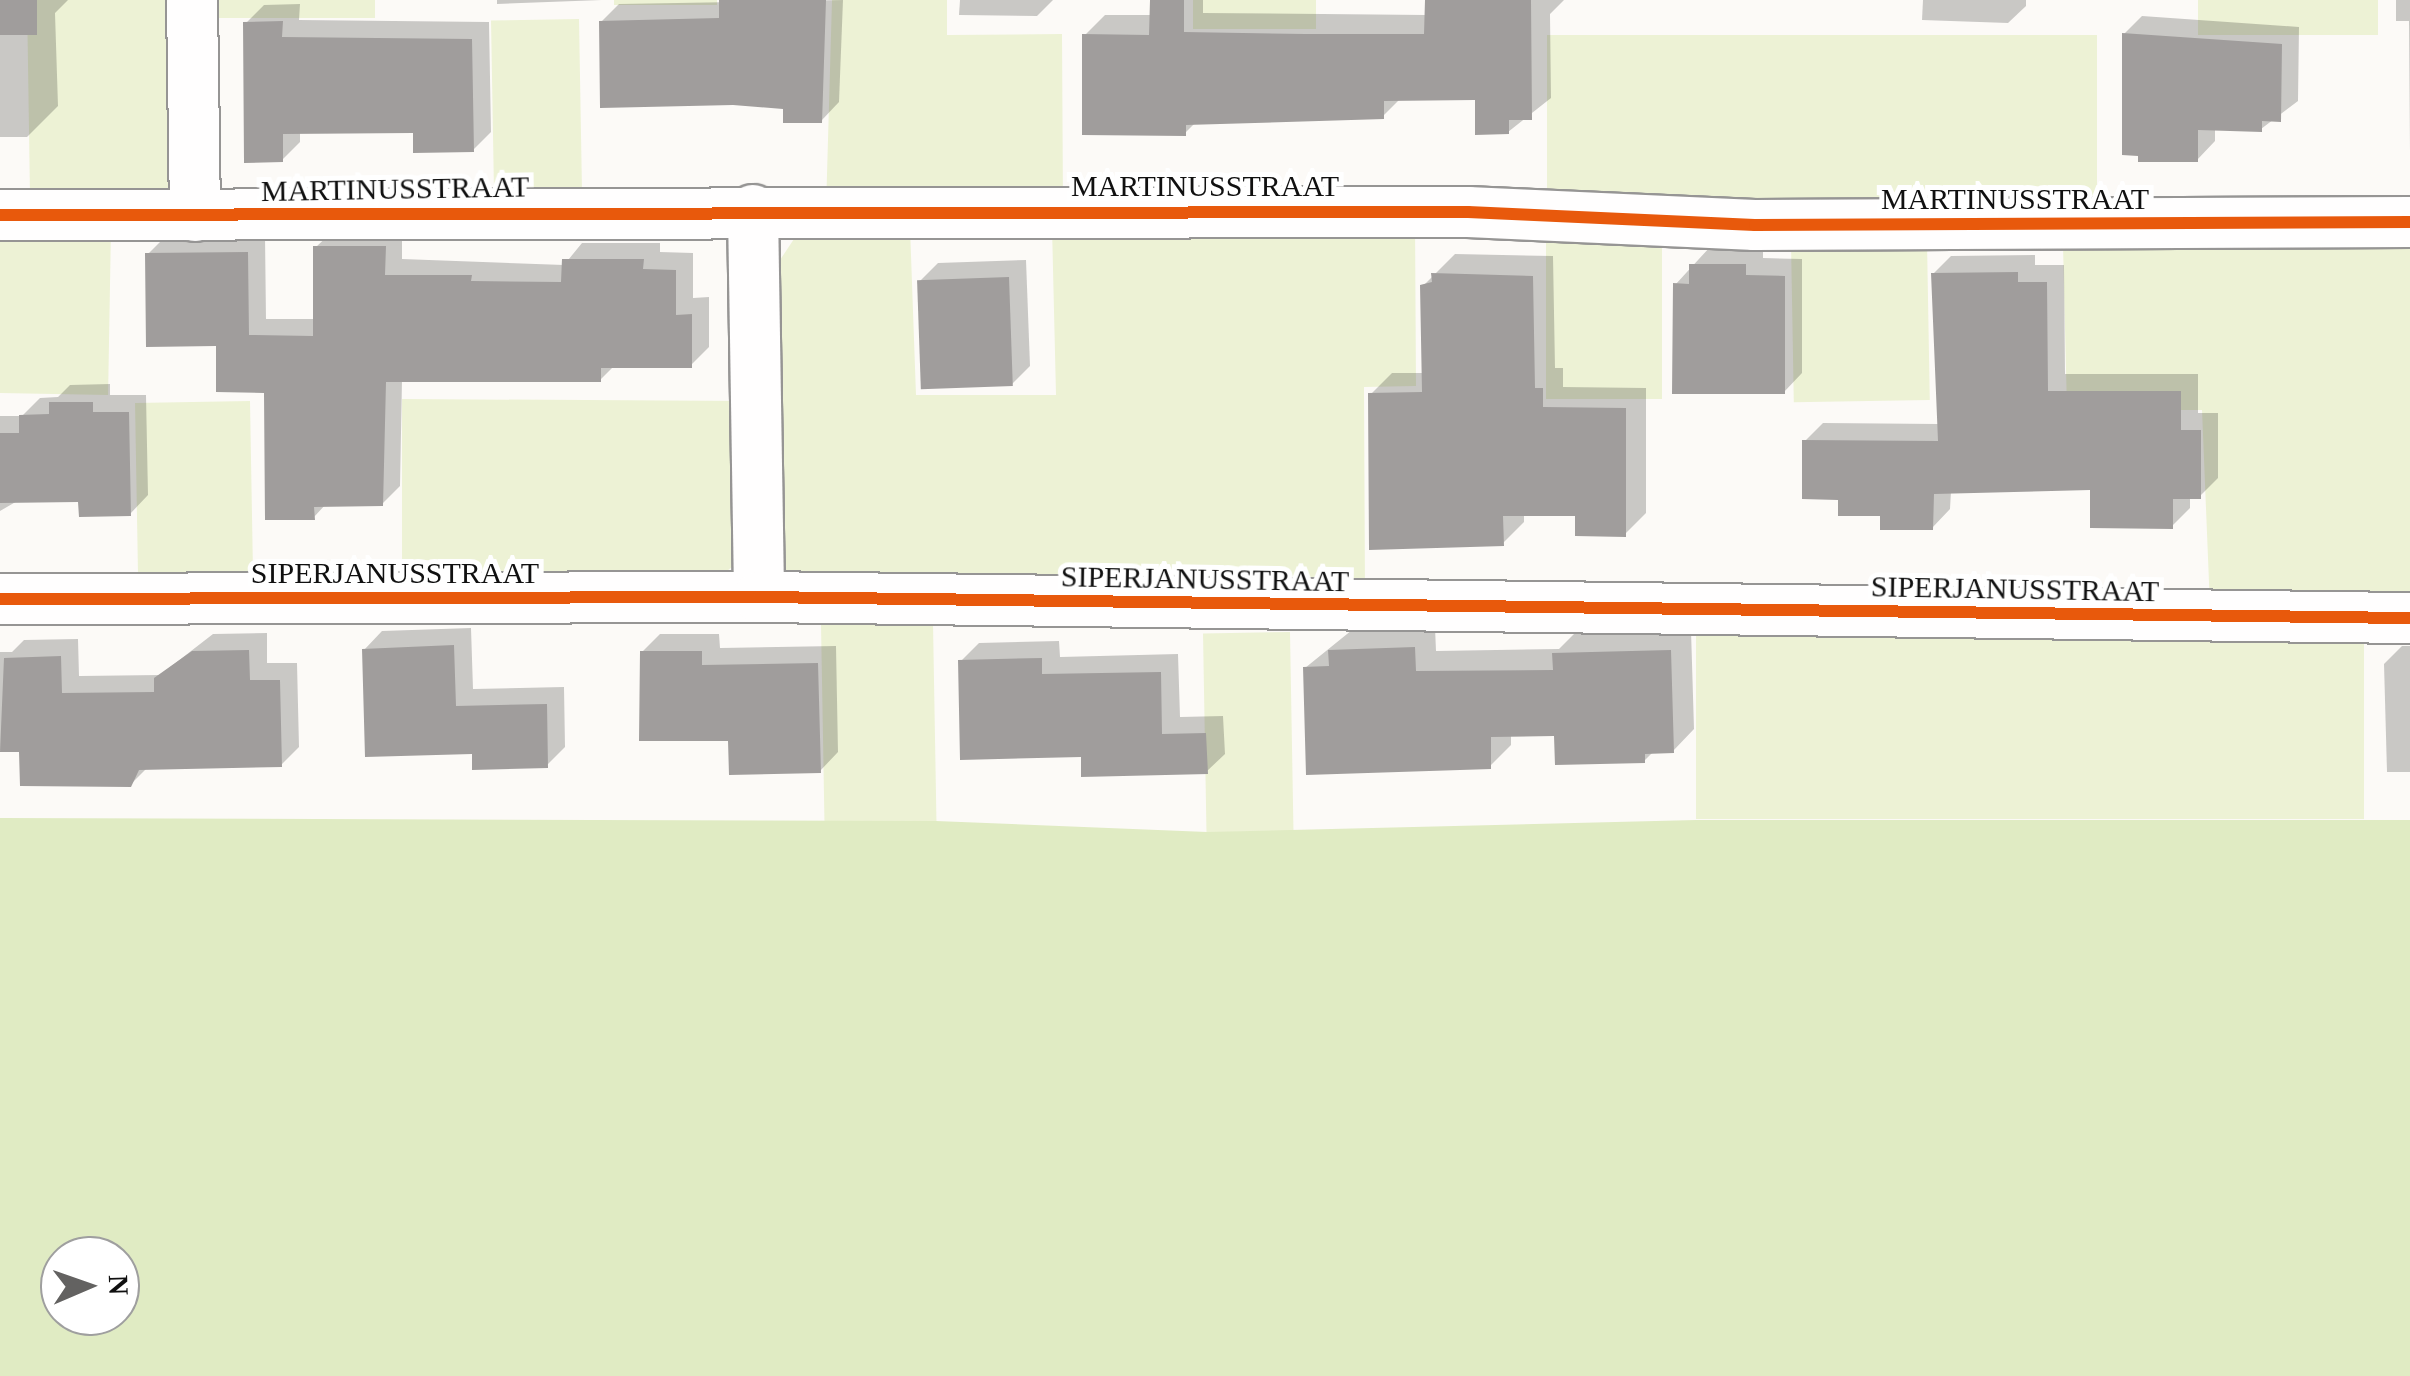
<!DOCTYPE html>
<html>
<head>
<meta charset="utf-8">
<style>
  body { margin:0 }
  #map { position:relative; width:2410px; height:1376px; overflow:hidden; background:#fcfaf7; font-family:Georgia,serif }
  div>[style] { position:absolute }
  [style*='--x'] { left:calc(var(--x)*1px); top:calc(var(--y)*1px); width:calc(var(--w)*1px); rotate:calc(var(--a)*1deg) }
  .green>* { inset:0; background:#edf2d5; transform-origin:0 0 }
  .forest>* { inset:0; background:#e0ebc3 }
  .shadow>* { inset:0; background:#0003 }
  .building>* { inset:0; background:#a09d9c; transform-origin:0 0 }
  .roads { filter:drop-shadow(2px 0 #969594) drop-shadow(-2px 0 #969594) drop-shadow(0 2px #969594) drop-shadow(0 -2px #969594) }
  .minor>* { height:50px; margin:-25px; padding:0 25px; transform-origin:25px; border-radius:25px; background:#fffefe }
  .cycleway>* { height:12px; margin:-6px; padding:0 6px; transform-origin:6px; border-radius:6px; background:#e8590c }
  span { translate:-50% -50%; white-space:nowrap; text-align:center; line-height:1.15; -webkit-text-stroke:10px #fff; paint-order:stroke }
  .street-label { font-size:30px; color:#101010 }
  .north { position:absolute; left:40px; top:1236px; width:100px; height:100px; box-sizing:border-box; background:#fff; border:2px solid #9f9f9f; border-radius:50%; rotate:88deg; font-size:28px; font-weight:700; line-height:40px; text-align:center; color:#101010 }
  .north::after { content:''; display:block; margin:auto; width:35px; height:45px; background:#636261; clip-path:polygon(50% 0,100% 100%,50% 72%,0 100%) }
</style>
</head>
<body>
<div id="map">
  <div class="green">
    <i style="clip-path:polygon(27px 0,181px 0,175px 180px,162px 198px,30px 196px)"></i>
    <i style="left:219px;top:0;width:156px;height:18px"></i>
    <i style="left:614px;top:0;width:103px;height:5px"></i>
    <i style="clip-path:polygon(832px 0,947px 0,947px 35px,1062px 34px,1063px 205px,826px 209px)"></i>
    <i style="left:1193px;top:0;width:123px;height:29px"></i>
    <i style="left:2198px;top:0;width:180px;height:35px"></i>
    <i style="left:579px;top:19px;width:176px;height:88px;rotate:89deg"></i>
    <i style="left:1547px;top:35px;width:550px;height:163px"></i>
    <i style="clip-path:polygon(1415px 220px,1416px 386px,1364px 387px,1365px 592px,797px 580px,777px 566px,772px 272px,796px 236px,910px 227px,916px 395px,1056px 395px,1052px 227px)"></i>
    <i style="left:0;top:227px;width:111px;height:166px;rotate:1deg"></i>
    <i style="left:1546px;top:236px;width:116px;height:163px"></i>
    <i style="left:1927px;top:241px;width:159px;height:136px;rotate:89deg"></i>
    <i style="clip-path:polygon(2410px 243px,2410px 608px,2210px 607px,2202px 410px,2067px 410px,2063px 245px)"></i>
    <i style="clip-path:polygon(402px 399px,745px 401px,737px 563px,717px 579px,402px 583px)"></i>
    <i style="left:250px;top:401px;width:184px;height:115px;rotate:89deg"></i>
    <i style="left:933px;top:623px;width:198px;height:112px;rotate:89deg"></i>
    <i style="left:2364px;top:629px;width:190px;height:668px;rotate:90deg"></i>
    <i style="left:1290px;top:632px;width:199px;height:87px;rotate:89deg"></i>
  </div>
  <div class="forest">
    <i style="clip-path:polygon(evenodd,0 818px,936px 821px,1207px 832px,1696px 820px,2410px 820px,2410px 1376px,0 1376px,0 818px,60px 1256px,120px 1256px,120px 1316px,60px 1316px,60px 1256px)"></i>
  </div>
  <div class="shadow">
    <i style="clip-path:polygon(0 0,68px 0,55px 13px,58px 106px,27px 137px,0 137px)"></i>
    <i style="clip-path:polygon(497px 0,602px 0,497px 4px)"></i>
    <i style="clip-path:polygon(843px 0,839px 102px,821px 121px,601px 22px,619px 4px)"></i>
    <i style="clip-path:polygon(960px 0,1053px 0,1037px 16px,959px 15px)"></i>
    <i style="clip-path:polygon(1152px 0,1203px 0,1203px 13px,1427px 15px,1427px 0,1564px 0,1550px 14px,1551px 98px,1508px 132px,1477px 97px,1400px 99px,1382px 117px,1195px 123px,1185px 133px,1085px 35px,1105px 15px,1152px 15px)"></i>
    <i style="clip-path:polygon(1923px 0,2026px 0,2026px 6px,2008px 23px,1922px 20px)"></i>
    <i style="clip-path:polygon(2396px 0,2410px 0,2410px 155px,2409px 21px,2396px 21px)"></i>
    <i style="clip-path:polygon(300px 4px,299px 20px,489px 22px,491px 132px,473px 150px,415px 131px,300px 132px,300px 142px,282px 160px,246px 23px,264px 5px)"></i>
    <i style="clip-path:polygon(2142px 16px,2299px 27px,2298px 101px,2261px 129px,2215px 128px,2215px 141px,2197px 160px,2124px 34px)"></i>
    <i style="clip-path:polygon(402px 229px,402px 259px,564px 265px,582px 243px,660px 243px,660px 252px,693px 253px,693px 298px,709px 297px,709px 347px,691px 365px,614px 366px,600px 380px,402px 380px,400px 486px,382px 504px,326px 504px,314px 517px,266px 390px,219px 344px,148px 254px,166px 236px,265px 235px,266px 319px,315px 319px,316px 247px,334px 230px)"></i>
    <i style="clip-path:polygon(1710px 247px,1763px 247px,1763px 258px,1802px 259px,1802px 373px,1784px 392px,1675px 285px)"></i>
    <i style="clip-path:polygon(1455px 254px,1553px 256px,1555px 368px,1563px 368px,1563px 387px,1646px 388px,1646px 513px,1625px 534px,1578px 514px,1524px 514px,1524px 522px,1503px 543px,1371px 394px,1392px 373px,1425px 373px,1423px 286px)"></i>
    <i style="clip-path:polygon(2035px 255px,2035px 265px,2064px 265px,2065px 374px,2198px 374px,2198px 413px,2218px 413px,2218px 478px,2200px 496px,2190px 496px,2190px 508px,2172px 526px,2092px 488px,1951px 491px,1950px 509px,1932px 528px,1840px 497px,1805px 441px,1823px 423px,1939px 424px,1933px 274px,1951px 256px)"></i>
    <i style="clip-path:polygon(1026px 260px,1030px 366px,1012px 384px,920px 281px,938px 263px)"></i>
    <i style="clip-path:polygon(110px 384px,110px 395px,146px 395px,148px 495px,130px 514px,81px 499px,19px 500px,0 511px,0 416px,22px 416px,40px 398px,58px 397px,70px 385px)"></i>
    <i style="clip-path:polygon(1435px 627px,1436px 651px,1559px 649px,1576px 632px,1691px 630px,1694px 729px,1673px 751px,1654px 751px,1644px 761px,1557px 733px,1511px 734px,1511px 745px,1490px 766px,1305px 668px,1352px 630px)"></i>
    <i style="clip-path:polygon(471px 628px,473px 689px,564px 687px,565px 747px,547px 765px,474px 751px,364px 650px,382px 631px)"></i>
    <i style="clip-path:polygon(267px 633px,267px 663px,297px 663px,299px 747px,281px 765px,148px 767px,130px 785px,21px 749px,0 750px,0 652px,12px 652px,24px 640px,78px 639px,79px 676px,160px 675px,213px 634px)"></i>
    <i style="clip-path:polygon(660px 634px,719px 634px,720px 648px,836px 646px,838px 752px,820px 771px,731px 739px,642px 652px)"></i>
    <i style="clip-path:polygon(1059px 641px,1060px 657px,1178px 654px,1180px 717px,1223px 716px,1225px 754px,1206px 772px,1083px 755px,961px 661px,979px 643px)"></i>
    <i style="clip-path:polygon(2402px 646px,2410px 646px,2410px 772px,2387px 772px,2384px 664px)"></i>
  </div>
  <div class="building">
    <i style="left:0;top:0;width:37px;height:35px"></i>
    <i style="clip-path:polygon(719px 0,826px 0,822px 123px,783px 123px,783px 109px,733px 105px,600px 108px,599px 21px,719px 18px)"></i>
    <i style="clip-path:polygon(1150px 0,1184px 0,1184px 32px,1305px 34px,1424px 34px,1425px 0,1531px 0,1532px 120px,1509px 120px,1509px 134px,1475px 135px,1475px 100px,1384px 101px,1384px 119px,1186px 125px,1186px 136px,1082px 135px,1082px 34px,1149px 35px)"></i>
    <i style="clip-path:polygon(283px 21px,282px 37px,472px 39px,474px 152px,413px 153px,413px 133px,283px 134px,283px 162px,244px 163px,243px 22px)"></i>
    <i style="clip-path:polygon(2122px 33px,2282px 44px,2281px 122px,2262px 121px,2262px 132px,2198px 130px,2198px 162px,2138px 162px,2138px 156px,2122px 155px)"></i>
    <i style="clip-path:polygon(313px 246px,386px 246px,385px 275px,472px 275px,471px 281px,561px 282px,562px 259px,644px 259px,643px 269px,676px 270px,676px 315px,692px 314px,692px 368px,601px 368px,601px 382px,386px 382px,383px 506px,314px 507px,315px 520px,265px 520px,264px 393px,216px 392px,216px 346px,146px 347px,145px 253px,248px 252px,249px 335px,313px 336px)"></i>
    <i style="clip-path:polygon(1689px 264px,1746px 264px,1746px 275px,1785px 276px,1785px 394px,1672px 394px,1673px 283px,1689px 284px)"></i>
    <i style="clip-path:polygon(2018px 272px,2018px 282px,2047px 282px,2048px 391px,2181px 391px,2181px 430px,2201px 430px,2201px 499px,2173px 499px,2173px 529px,2090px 528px,2090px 490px,1934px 494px,1933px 530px,1880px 530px,1880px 516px,1838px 516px,1838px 500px,1802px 499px,1802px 440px,1938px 441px,1931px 273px)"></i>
    <i style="clip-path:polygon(1431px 273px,1533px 276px,1535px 388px,1543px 388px,1543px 407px,1626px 408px,1626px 537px,1575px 536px,1575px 516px,1503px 516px,1504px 546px,1369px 550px,1368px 393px,1422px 392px,1420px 285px,1432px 282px)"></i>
    <i style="left:1009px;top:277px;width:109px;height:92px;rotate:88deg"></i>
    <i style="clip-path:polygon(49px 402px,93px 402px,93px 412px,129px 412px,131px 516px,79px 517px,78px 502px,0 503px,0 433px,19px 433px,19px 415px,49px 414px)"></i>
    <i style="clip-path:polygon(454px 645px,456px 706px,547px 704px,548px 768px,472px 770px,472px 754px,365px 757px,362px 649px)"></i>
    <i style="clip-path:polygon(1415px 647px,1416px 671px,1553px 670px,1552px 653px,1671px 650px,1674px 753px,1645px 754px,1645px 763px,1555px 765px,1554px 736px,1491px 737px,1491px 769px,1306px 775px,1303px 667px,1329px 666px,1328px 650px)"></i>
    <i style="clip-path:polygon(249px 650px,250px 680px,280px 680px,282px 767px,139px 770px,131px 787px,20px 786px,19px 752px,0 752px,4px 658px,61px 656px,62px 693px,154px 692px,154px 678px,192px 651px)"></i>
    <i style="clip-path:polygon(640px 651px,702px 651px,702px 665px,818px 663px,821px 773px,729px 775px,728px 741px,639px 741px)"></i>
    <i style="clip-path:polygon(1042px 658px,1042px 674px,1161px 672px,1162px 734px,1206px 733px,1208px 774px,1081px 777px,1081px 757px,960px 760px,958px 660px)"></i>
  </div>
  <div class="roads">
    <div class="minor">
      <i style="--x:192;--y:0;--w:216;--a:89.2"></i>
      <i style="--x:753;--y:210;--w:387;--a:89.1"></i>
      <i style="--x:0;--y:215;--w:1468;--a:-0.12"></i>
      <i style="--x:1468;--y:212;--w:287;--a:2.6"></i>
      <i style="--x:1755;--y:225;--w:655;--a:-0.26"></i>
      <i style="--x:0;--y:599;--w:759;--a:-0.15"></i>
      <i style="--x:759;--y:597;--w:1651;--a:0.73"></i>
    </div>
  </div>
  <div class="cycleway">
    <i style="--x:0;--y:215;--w:1468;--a:-0.12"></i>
    <i style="--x:1468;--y:212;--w:287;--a:2.6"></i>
    <i style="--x:1755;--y:225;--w:655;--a:-0.26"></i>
    <i style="--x:0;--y:599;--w:759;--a:-0.15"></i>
    <i style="--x:759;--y:597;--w:1651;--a:0.73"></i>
  </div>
  <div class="street-label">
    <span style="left:1205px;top:186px">MARTINUSSTRAAT</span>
    <span style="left:395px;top:189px;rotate:-1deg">MARTINUSSTRAAT</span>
    <span style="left:2015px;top:199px">MARTINUSSTRAAT</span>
    <span style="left:395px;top:573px">SIPERJANUSSTRAAT</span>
    <span style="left:1205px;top:579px;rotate:1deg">SIPERJANUSSTRAAT</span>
    <span style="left:2015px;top:589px;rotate:1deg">SIPERJANUSSTRAAT</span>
  </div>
  <div class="north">N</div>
</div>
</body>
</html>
